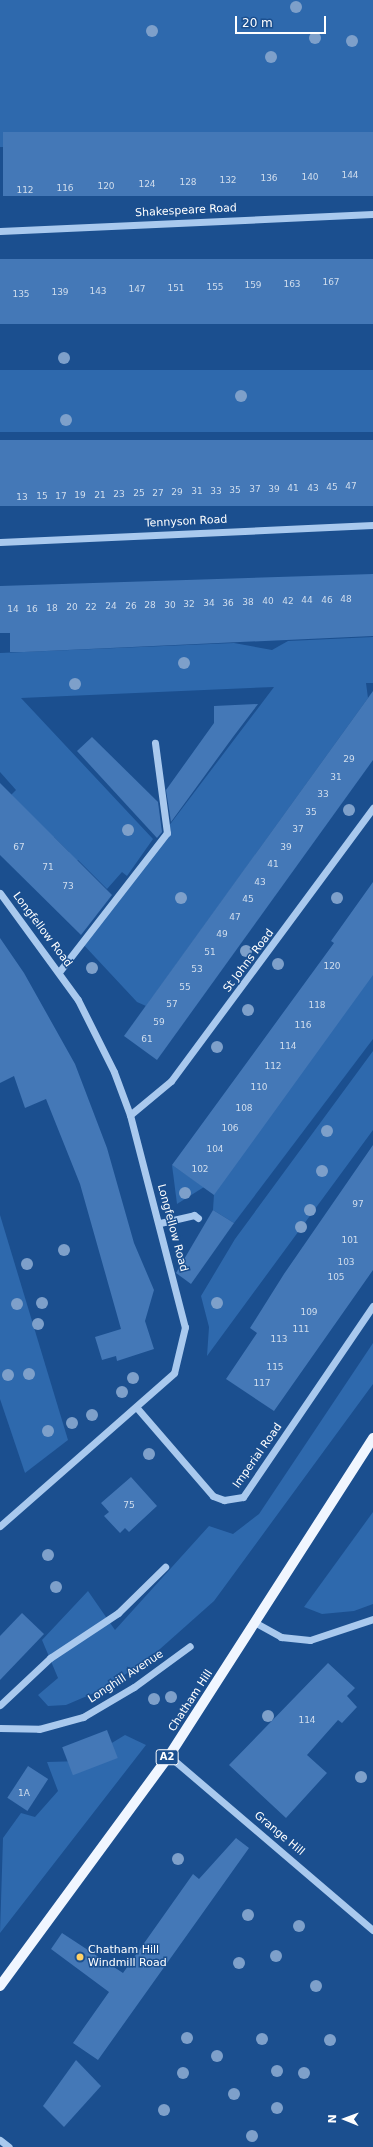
<!DOCTYPE html>
<html>
<head>
<meta charset="utf-8">
<style>
  body { margin:0 }
  #map { position:relative; width:373px; height:2147px; overflow:hidden; background:#1b4f8f; font-family:"DejaVu Sans",sans-serif }
  div>[style] { position:absolute }
  [style*='--x'] { left:calc(var(--x)*1px); top:calc(var(--y)*1px); width:calc(var(--w)*1px); rotate:calc(var(--a)*1deg) }
  .green>* { inset:0; background:#2e69ad; transform-origin:0 0 }
  .building>* { inset:0; background:#4478b7; transform-origin:0 0 }
  .minor>* { height:7px; margin:-3.5px; padding:0 3.5px; transform-origin:3.5px; border-radius:3.5px; background:#a9c9ee }
  .major>* { height:10px; margin:-5px; padding:0 5px; transform-origin:5px; border-radius:5px; background:#f0f6ff }
  .trees>* { width:12px; height:12px; margin:-6px; border-radius:50%; background:#7ea0ca }
  .dots>* { width:11px; height:11px; translate:-50% -50%; box-sizing:border-box; border:2px solid #1b4f8f; border-radius:50% }
  span { translate:-50% -50%; white-space:nowrap; text-align:center; line-height:1.15; -webkit-text-stroke:3px #1b4f8f; paint-order:stroke }
  .number-label { font-size:9px; color:#d0dded }
  .number-label span { -webkit-text-stroke-width:0 }
  .shield-label span { padding:1px 3px; background:#1b4f8f; border:1px solid; border-radius:3px; -webkit-text-stroke-width:0 }
  .shield-label { font-size:10px; color:#fff; font-weight:700 }
  .street-label { font-size:11px; color:#fff }
  .poi-label { font-size:11px; color:#fff }
  .left { translate:0 -50%; text-align:left }
  .north { position:absolute; left:325px; top:2099px; width:40px; height:40px; -webkit-text-stroke:3px #1b4f8f; paint-order:stroke; rotate:271deg; font-size:11px; font-weight:700; line-height:16px; text-align:center; color:#fff }
  .north::after { content:''; display:block; margin:auto; width:14px; height:18px; background:#fff; clip-path:polygon(50% 0,100% 100%,50% 72%,0 100%) }
  .scale { position:absolute; left:235px; top:16px; width:91px; height:18px; box-sizing:border-box; border:2px solid #fff; border-top:0; padding-left:5px; font-size:12px; line-height:14px; white-space:nowrap; color:#fff; -webkit-text-stroke:3px #1b4f8f; paint-order:stroke }
</style>
</head>
<body>
<div id="map">
  <div class="green">
    <i style="clip-path:polygon(0 0,373px 0,373px 132px,141px 140px,129px 144px,61px 147px,0 147px)"></i>
    <i style="left:373px;top:370px;width:62px;height:373px;rotate:90deg"></i>
    <i style="clip-path:polygon(373px 637px,373px 683px,366px 683px,368px 698px,146px 1006px,137px 1002px,81px 942px,274px 687px,21px 698px,153px 839px,127px 876px,122px 872px,107px 889px,78px 860px,63px 870px,69px 852px,54px 837px,43px 848px,0 806px,16px 790px,0 772px,0 653px,234px 643px,272px 650px,288px 641px)"></i>
    <i style="clip-path:polygon(373px 969px,373px 1039px,234px 1223px,213px 1210px,214px 1194px)"></i>
    <i style="clip-path:polygon(373px 1051px,373px 1130px,207px 1356px,209px 1327px,201px 1296px,235px 1239px)"></i>
    <i style="clip-path:polygon(172px 1165px,204px 1187px,177px 1204px)"></i>
    <i style="clip-path:polygon(0 1215px,68px 1440px,25px 1473px,0 1399px)"></i>
    <i style="clip-path:polygon(373px 1343px,373px 1384px,214px 1601px,160px 1649px,108px 1687px,66px 1705px,48px 1706px,38px 1695px,58px 1678px,42px 1640px,88px 1591px,115px 1630px,209px 1526px,233px 1534px,259px 1514px)"></i>
    <i style="clip-path:polygon(373px 1512px,373px 1604px,354px 1611px,322px 1614px,304px 1607px)"></i>
    <i style="clip-path:polygon(125px 1735px,146px 1745px,0 1933px,3px 1838px,21px 1813px,35px 1817px,58px 1791px,47px 1762px,82px 1761px)"></i>
  </div>
  <div class="building">
    <i style="left:373px;top:132px;width:64px;height:370px;rotate:90deg"></i>
    <i style="left:373px;top:259px;width:65px;height:373px;rotate:90deg"></i>
    <i style="left:373px;top:440px;width:66px;height:373px;rotate:90deg"></i>
    <i style="clip-path:polygon(373px 574px,373px 636px,24px 652px,10px 652px,10px 633px,0 633px,0 586px)"></i>
    <i style="clip-path:polygon(373px 691px,373px 760px,157px 1060px,124px 1036px)"></i>
    <i style="clip-path:polygon(258px 704px,233px 737px,171px 822px,166px 790px,214px 723px,214px 706px)"></i>
    <i style="clip-path:polygon(92px 737px,158px 802px,162px 832px,157px 838px,77px 751px)"></i>
    <i style="clip-path:polygon(0 783px,112px 895px,81px 935px,0 855px)"></i>
    <i style="clip-path:polygon(373px 882px,373px 975px,214px 1195px,172px 1165px,334px 943px,331px 941px)"></i>
    <i style="clip-path:polygon(0 938px,24px 973px,75px 1064px,107px 1148px,134px 1243px,154px 1290px,145px 1321px,154px 1349px,117px 1361px,116px 1356px,102px 1360px,95px 1337px,121px 1329px,80px 1184px,46px 1099px,25px 1108px,14px 1076px,0 1083px)"></i>
    <i style="clip-path:polygon(373px 1145px,373px 1270px,274px 1411px,226px 1379px,257px 1333px,250px 1328px,284px 1274px)"></i>
    <i style="clip-path:polygon(213px 1210px,234px 1223px,191px 1284px,176px 1273px)"></i>
    <i style="clip-path:polygon(131px 1477px,157px 1506px,129px 1532px,125px 1528px,120px 1533px,104px 1516px,109px 1512px,101px 1503px)"></i>
    <i style="clip-path:polygon(22px 1613px,44px 1634px,0 1680px,0 1636px)"></i>
    <i style="clip-path:polygon(328px 1663px,355px 1688px,347px 1696px,357px 1707px,342px 1723px,338px 1720px,307px 1755px,327px 1773px,286px 1818px,229px 1765px)"></i>
    <i style="left:107px;top:1730px;width:30px;height:48px;rotate:69deg"></i>
    <i style="left:28px;top:1766px;width:24px;height:38px;rotate:33deg"></i>
    <i style="clip-path:polygon(236px 1838px,249px 1848px,98px 2060px,73px 2043px,109px 1992px,51px 1949px,62px 1933px,123px 1973px,193px 1874px,199px 1879px)"></i>
    <i style="clip-path:polygon(76px 2060px,101px 2086px,64px 2127px,43px 2106px)"></i>
  </div>
  <div class="minor">
    <i style="--x:0;--y:231;--w:373;--a:-2.6"></i>
    <i style="--x:0;--y:542;--w:373;--a:-2.6"></i>
    <i style="--x:0;--y:893;--w:132;--a:53.9"></i>
    <i style="--x:78;--y:1000;--w:80;--a:63.4"></i>
    <i style="--x:114;--y:1072;--w:46;--a:69.6"></i>
    <i style="--x:130;--y:1115;--w:219;--a:75.5"></i>
    <i style="--x:185;--y:1327;--w:47;--a:103.4"></i>
    <i style="--x:174;--y:1373;--w:232;--a:138.7"></i>
    <i style="--x:59;--y:972;--w:176;--a:-52.2"></i>
    <i style="--x:167;--y:833;--w:91;--a:-97.6"></i>
    <i style="--x:130;--y:1115;--w:53;--a:-39.7"></i>
    <i style="--x:171;--y:1081;--w:340;--a:-53.5"></i>
    <i style="--x:160;--y:1223;--w:35;--a:-13"></i>
    <i style="--x:194;--y:1215;--w:5;--a:37"></i>
    <i style="--x:137;--y:1408;--w:116;--a:49.2"></i>
    <i style="--x:213;--y:1496;--w:12;--a:20"></i>
    <i style="--x:224;--y:1500;--w:19;--a:-9"></i>
    <i style="--x:243;--y:1497;--w:231;--a:-55.8"></i>
    <i style="--x:256;--y:1623;--w:29;--a:29"></i>
    <i style="--x:281;--y:1637;--w:29;--a:6"></i>
    <i style="--x:310;--y:1640;--w:66;--a:-18.4"></i>
    <i style="--x:0;--y:1705;--w:69;--a:-43.2"></i>
    <i style="--x:50;--y:1658;--w:82;--a:-33.5"></i>
    <i style="--x:118;--y:1613;--w:66;--a:-44.4"></i>
    <i style="--x:0;--y:1728;--w:39;--a:1"></i>
    <i style="--x:39;--y:1729;--w:46;--a:-15.3"></i>
    <i style="--x:83;--y:1717;--w:59;--a:-30.5"></i>
    <i style="--x:134;--y:1687;--w:69;--a:-36.2"></i>
    <i style="--x:169;--y:1756;--w:268;--a:40.5"></i>
    <i style="--x:0;--y:2140;--w:11;--a:38"></i>
  </div>
  <div class="major">
    <i style="--x:0;--y:1986;--w:285;--a:-53.7"></i>
    <i style="--x:169;--y:1756;--w:378;--a:-57.3"></i>
  </div>
  <div class="trees">
    <i style="left:296px;top:7px"></i>
    <i style="left:152px;top:31px"></i>
    <i style="left:315px;top:38px"></i>
    <i style="left:352px;top:41px"></i>
    <i style="left:271px;top:57px"></i>
    <i style="left:64px;top:358px"></i>
    <i style="left:241px;top:396px"></i>
    <i style="left:66px;top:420px"></i>
    <i style="left:184px;top:663px"></i>
    <i style="left:75px;top:684px"></i>
    <i style="left:349px;top:810px"></i>
    <i style="left:128px;top:830px"></i>
    <i style="left:181px;top:898px"></i>
    <i style="left:337px;top:898px"></i>
    <i style="left:246px;top:951px"></i>
    <i style="left:278px;top:964px"></i>
    <i style="left:92px;top:968px"></i>
    <i style="left:248px;top:1010px"></i>
    <i style="left:217px;top:1047px"></i>
    <i style="left:327px;top:1131px"></i>
    <i style="left:322px;top:1171px"></i>
    <i style="left:185px;top:1193px"></i>
    <i style="left:310px;top:1210px"></i>
    <i style="left:301px;top:1227px"></i>
    <i style="left:64px;top:1250px"></i>
    <i style="left:27px;top:1264px"></i>
    <i style="left:42px;top:1303px"></i>
    <i style="left:217px;top:1303px"></i>
    <i style="left:17px;top:1304px"></i>
    <i style="left:38px;top:1324px"></i>
    <i style="left:29px;top:1374px"></i>
    <i style="left:8px;top:1375px"></i>
    <i style="left:133px;top:1378px"></i>
    <i style="left:122px;top:1392px"></i>
    <i style="left:92px;top:1415px"></i>
    <i style="left:72px;top:1423px"></i>
    <i style="left:48px;top:1431px"></i>
    <i style="left:149px;top:1454px"></i>
    <i style="left:48px;top:1555px"></i>
    <i style="left:56px;top:1587px"></i>
    <i style="left:171px;top:1697px"></i>
    <i style="left:154px;top:1699px"></i>
    <i style="left:268px;top:1716px"></i>
    <i style="left:361px;top:1777px"></i>
    <i style="left:178px;top:1859px"></i>
    <i style="left:248px;top:1915px"></i>
    <i style="left:299px;top:1926px"></i>
    <i style="left:276px;top:1956px"></i>
    <i style="left:239px;top:1963px"></i>
    <i style="left:316px;top:1986px"></i>
    <i style="left:187px;top:2038px"></i>
    <i style="left:262px;top:2039px"></i>
    <i style="left:330px;top:2040px"></i>
    <i style="left:217px;top:2056px"></i>
    <i style="left:277px;top:2071px"></i>
    <i style="left:183px;top:2073px"></i>
    <i style="left:304px;top:2073px"></i>
    <i style="left:234px;top:2094px"></i>
    <i style="left:277px;top:2108px"></i>
    <i style="left:164px;top:2110px"></i>
    <i style="left:252px;top:2136px"></i>
  </div>
  <div class="dots">
    <i style="left:80px;top:1957px;background:#ffd166"></i>
  </div>
  <div class="number-label">
    <span style="left:350px;top:175px">144</span>
    <span style="left:310px;top:177px">140</span>
    <span style="left:269px;top:178px">136</span>
    <span style="left:228px;top:180px">132</span>
    <span style="left:188px;top:182px">128</span>
    <span style="left:147px;top:184px">124</span>
    <span style="left:106px;top:186px">120</span>
    <span style="left:65px;top:188px">116</span>
    <span style="left:25px;top:190px">112</span>
    <span style="left:331px;top:282px">167</span>
    <span style="left:292px;top:284px">163</span>
    <span style="left:253px;top:285px">159</span>
    <span style="left:215px;top:287px">155</span>
    <span style="left:176px;top:288px">151</span>
    <span style="left:137px;top:289px">147</span>
    <span style="left:98px;top:291px">143</span>
    <span style="left:60px;top:292px">139</span>
    <span style="left:21px;top:294px">135</span>
    <span style="left:351px;top:486px">47</span>
    <span style="left:332px;top:487px">45</span>
    <span style="left:293px;top:488px">41</span>
    <span style="left:313px;top:488px">43</span>
    <span style="left:255px;top:489px">37</span>
    <span style="left:274px;top:489px">39</span>
    <span style="left:235px;top:490px">35</span>
    <span style="left:197px;top:491px">31</span>
    <span style="left:216px;top:491px">33</span>
    <span style="left:177px;top:492px">29</span>
    <span style="left:139px;top:493px">25</span>
    <span style="left:158px;top:493px">27</span>
    <span style="left:119px;top:494px">23</span>
    <span style="left:80px;top:495px">19</span>
    <span style="left:100px;top:495px">21</span>
    <span style="left:42px;top:496px">15</span>
    <span style="left:61px;top:496px">17</span>
    <span style="left:22px;top:497px">13</span>
    <span style="left:346px;top:599px">48</span>
    <span style="left:307px;top:600px">44</span>
    <span style="left:327px;top:600px">46</span>
    <span style="left:268px;top:601px">40</span>
    <span style="left:288px;top:601px">42</span>
    <span style="left:248px;top:602px">38</span>
    <span style="left:209px;top:603px">34</span>
    <span style="left:228px;top:603px">36</span>
    <span style="left:189px;top:604px">32</span>
    <span style="left:150px;top:605px">28</span>
    <span style="left:170px;top:605px">30</span>
    <span style="left:111px;top:606px">24</span>
    <span style="left:131px;top:606px">26</span>
    <span style="left:72px;top:607px">20</span>
    <span style="left:91px;top:607px">22</span>
    <span style="left:52px;top:608px">18</span>
    <span style="left:13px;top:609px">14</span>
    <span style="left:32px;top:609px">16</span>
    <span style="left:349px;top:759px">29</span>
    <span style="left:336px;top:777px">31</span>
    <span style="left:323px;top:794px">33</span>
    <span style="left:311px;top:812px">35</span>
    <span style="left:298px;top:829px">37</span>
    <span style="left:19px;top:847px">67</span>
    <span style="left:286px;top:847px">39</span>
    <span style="left:273px;top:864px">41</span>
    <span style="left:48px;top:867px">71</span>
    <span style="left:260px;top:882px">43</span>
    <span style="left:68px;top:886px">73</span>
    <span style="left:248px;top:899px">45</span>
    <span style="left:235px;top:917px">47</span>
    <span style="left:222px;top:934px">49</span>
    <span style="left:210px;top:952px">51</span>
    <span style="left:332px;top:966px">120</span>
    <span style="left:197px;top:969px">53</span>
    <span style="left:185px;top:987px">55</span>
    <span style="left:172px;top:1004px">57</span>
    <span style="left:317px;top:1005px">118</span>
    <span style="left:159px;top:1022px">59</span>
    <span style="left:303px;top:1025px">116</span>
    <span style="left:147px;top:1039px">61</span>
    <span style="left:288px;top:1046px">114</span>
    <span style="left:273px;top:1066px">112</span>
    <span style="left:259px;top:1087px">110</span>
    <span style="left:244px;top:1108px">108</span>
    <span style="left:230px;top:1128px">106</span>
    <span style="left:215px;top:1149px">104</span>
    <span style="left:200px;top:1169px">102</span>
    <span style="left:358px;top:1204px">97</span>
    <span style="left:350px;top:1240px">101</span>
    <span style="left:346px;top:1262px">103</span>
    <span style="left:336px;top:1277px">105</span>
    <span style="left:309px;top:1312px">109</span>
    <span style="left:301px;top:1329px">111</span>
    <span style="left:279px;top:1339px">113</span>
    <span style="left:275px;top:1367px">115</span>
    <span style="left:262px;top:1383px">117</span>
    <span style="left:129px;top:1505px">75</span>
    <span style="left:307px;top:1720px">114</span>
    <span style="left:24px;top:1793px">1A</span>
  </div>
  <div class="shield-label">
    <span style="left:167px;top:1757px">A2</span>
  </div>
  <div class="street-label">
    <span style="left:186px;top:211px;rotate:-3deg">Shakespeare Road</span>
    <span style="left:186px;top:522px;rotate:-3deg">Tennyson Road</span>
    <span style="left:42px;top:930px;rotate:53deg">Longfellow Road</span>
    <span style="left:249px;top:961px;rotate:-53deg">St Johns Road</span>
    <span style="left:172px;top:1228px;rotate:75deg">Longfellow Road</span>
    <span style="left:258px;top:1456px;rotate:-55deg">Imperial Road</span>
    <span style="left:126px;top:1677px;rotate:-33deg">Longhill Avenue</span>
    <span style="left:191px;top:1701px;rotate:-57deg">Chatham Hill</span>
    <span style="left:279px;top:1834px;rotate:40deg">Grange Hill</span>
  </div>
  <div class="poi-label">
    <span class="left" style="left:88px;top:1957px">Chatham Hill<br>Windmill Road</span>
  </div>
  <div class="north">N</div>
  <div class="scale">20 m</div>
</div>
</body>
</html>
